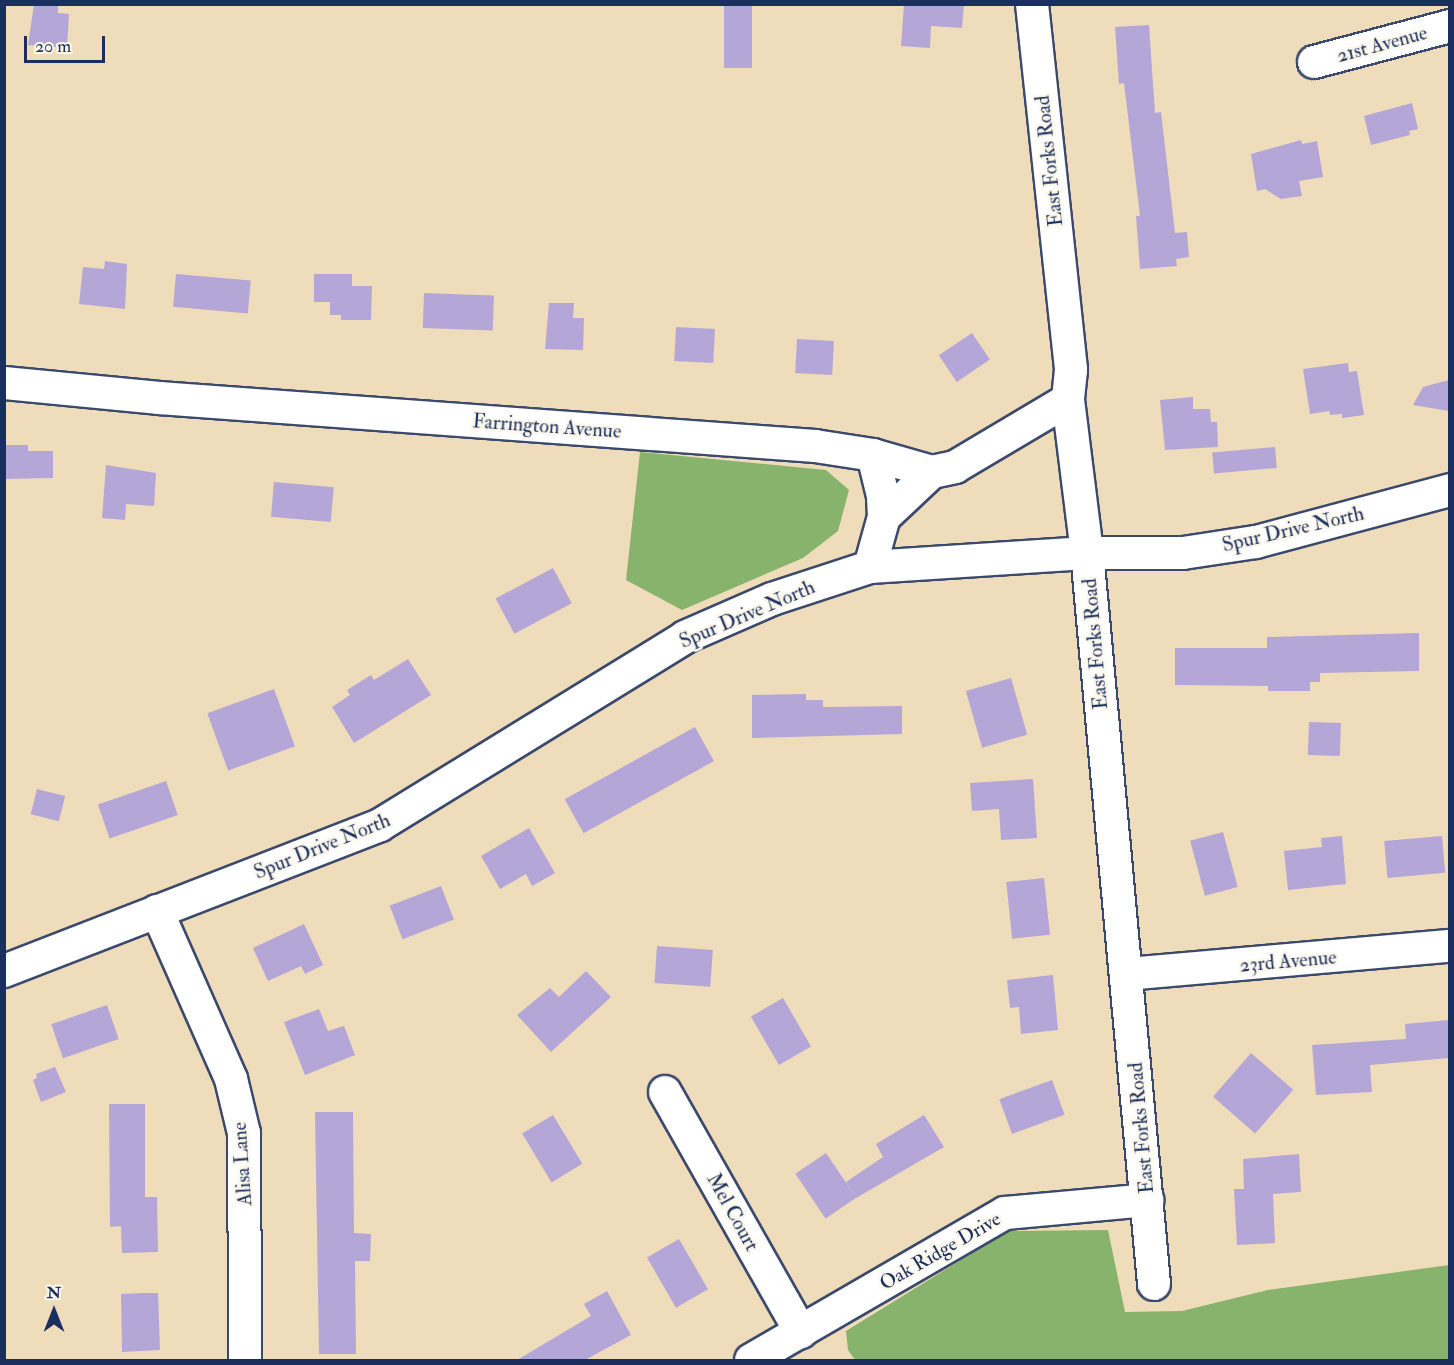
<!DOCTYPE html>
<html>
<head>
<meta charset="utf-8">
<style>
  body { margin:0 }
  #map { position:relative; width:1454px; height:1365px; overflow:hidden; background:#efdcba; font-family:"IM FELL Double Pica",serif }
  div>[style] { position:absolute }
  [style*='--x'] { left:calc(var(--x)*1px); top:calc(var(--y)*1px); width:calc(var(--w)*1px); rotate:calc(var(--a)*1deg) }
  .forest>* { inset:0; background:#87b36c }
  .building>* { inset:0; background:#b4a7d8; transform-origin:0 0 }
  .roads { filter:drop-shadow(2px 0 #3b496c) drop-shadow(-2px 0 #3b496c) drop-shadow(0 2px #3b496c) drop-shadow(0 -2px #3b496c) }
  .street>* { height:32px; margin:-16px; padding:0 16px; transform-origin:16px; border-radius:16px; background:#fff }
  span { translate:-50% -50%; white-space:nowrap; text-align:center; line-height:1.15; -webkit-text-stroke:5px #fbf7ec; paint-order:stroke }
  .street-label { font-size:20px; color:#1b2f5e }
  .frame { position:absolute; inset:0; border:6px solid #1b2f5e; pointer-events:none }
  .north { position:absolute; left:24px; top:1281px; width:60px; height:60px; -webkit-text-stroke:4px #fbf7ec; paint-order:stroke; rotate:0deg; font-size:16px; font-weight:700; line-height:24px; text-align:center; color:#1b2f5e }
  .north::after { content:''; display:block; margin:auto; width:21px; height:27px; background:#1b2f5e; clip-path:polygon(50% 0,100% 100%,50% 72%,0 100%) }
  .scale { position:absolute; left:24px; top:36px; width:81px; height:27px; box-sizing:border-box; border:3px solid #1b2f5e; border-top:0; padding-left:8px; font-size:18px; line-height:21px; white-space:nowrap; color:#1b2f5e; -webkit-text-stroke:4px #fbf7ec; paint-order:stroke }
</style>
</head>
<body>
<div id="map">
  <div class="forest">
    <i style="clip-path:polygon(640px 452px,826px 470px,849px 490px,838px 531px,803px 558px,682px 610px,626px 580px)"></i>
    <i style="clip-path:polygon(1108px 1230px,1125px 1312px,1182px 1311px,1268px 1290px,1449px 1265px,1449px 1360px,855px 1360px,848px 1350px,846px 1331px,1008px 1231px)"></i>
  </div>
  <div class="building">
    <i style="clip-path:polygon(34px 4px,58px 4px,58px 13px,69px 14px,67px 48px,28px 45px)"></i>
    <i style="left:724px;top:4px;width:28px;height:64px"></i>
    <i style="clip-path:polygon(904px 4px,964px 4px,962px 28px,931px 26px,930px 48px,901px 46px)"></i>
    <i style="clip-path:polygon(1149px 25px,1155px 113px,1161px 112px,1175px 233px,1187px 232px,1189px 257px,1176px 259px,1177px 266px,1140px 269px,1136px 216px,1140px 216px,1124px 83px,1119px 84px,1115px 27px)"></i>
    <i style="clip-path:polygon(1412px 103px,1418px 129px,1409px 131px,1410px 135px,1371px 145px,1364px 116px)"></i>
    <i style="clip-path:polygon(1301px 140px,1302px 144px,1317px 141px,1323px 177px,1299px 181px,1302px 196px,1281px 199px,1265px 189px,1257px 191px,1251px 154px)"></i>
    <i style="clip-path:polygon(105px 261px,127px 264px,125px 309px,79px 304px,83px 267px,104px 269px)"></i>
    <i style="left:176px;top:274px;width:75px;height:33px;rotate:5deg"></i>
    <i style="clip-path:polygon(314px 274px,352px 274px,352px 286px,372px 286px,371px 320px,341px 320px,341px 315px,330px 315px,330px 302px,314px 302px)"></i>
    <i style="left:424px;top:293px;width:70px;height:35px;rotate:2deg"></i>
    <i style="clip-path:polygon(549px 303px,574px 303px,573px 318px,584px 318px,583px 350px,545px 349px)"></i>
    <i style="left:676px;top:327px;width:39px;height:34px;rotate:3deg"></i>
    <i style="left:972px;top:333px;width:32px;height:40px;rotate:56deg"></i>
    <i style="left:797px;top:339px;width:37px;height:34px;rotate:3deg"></i>
    <i style="clip-path:polygon(1348px 363px,1349px 372px,1357px 371px,1364px 415px,1342px 418px,1342px 414px,1330px 415px,1329px 411px,1310px 414px,1303px 369px)"></i>
    <i style="clip-path:polygon(1449px 380px,1449px 411px,1413px 405px,1423px 387px)"></i>
    <i style="clip-path:polygon(1193px 397px,1193px 409px,1210px 409px,1211px 422px,1217px 422px,1218px 447px,1165px 450px,1160px 400px)"></i>
    <i style="clip-path:polygon(4px 445px,28px 445px,28px 451px,53px 451px,53px 478px,4px 479px)"></i>
    <i style="left:1275px;top:447px;width:21px;height:63px;rotate:85deg"></i>
    <i style="clip-path:polygon(106px 465px,156px 473px,154px 506px,126px 504px,125px 520px,102px 518px)"></i>
    <i style="left:274px;top:482px;width:60px;height:35px;rotate:5deg"></i>
    <i style="left:553px;top:568px;width:40px;height:65px;rotate:62deg"></i>
    <i style="clip-path:polygon(1419px 633px,1419px 671px,1320px 673px,1320px 682px,1310px 682px,1310px 691px,1268px 691px,1268px 686px,1175px 685px,1175px 648px,1267px 648px,1267px 637px)"></i>
    <i style="clip-path:polygon(408px 659px,431px 695px,354px 743px,332px 707px,350px 695px,347px 690px,371px 675px,374px 680px)"></i>
    <i style="left:1011px;top:678px;width:59px;height:47px;rotate:74deg"></i>
    <i style="left:274px;top:689px;width:61px;height:71px;rotate:70deg"></i>
    <i style="clip-path:polygon(806px 694px,806px 700px,823px 700px,823px 707px,902px 706px,902px 734px,752px 738px,752px 695px)"></i>
    <i style="left:1309px;top:722px;width:32px;height:33px;rotate:2deg"></i>
    <i style="left:695px;top:727px;width:39px;height:149px;rotate:61deg"></i>
    <i style="clip-path:polygon(1033px 779px,1037px 838px,1001px 840px,999px 809px,972px 811px,970px 783px)"></i>
    <i style="left:166px;top:781px;width:36px;height:72px;rotate:71deg"></i>
    <i style="left:37px;top:789px;width:29px;height:26px;rotate:14deg"></i>
    <i style="clip-path:polygon(529px 828px,555px 873px,532px 886px,526px 874px,500px 889px,481px 856px)"></i>
    <i style="left:1223px;top:832px;width:57px;height:34px;rotate:75deg"></i>
    <i style="clip-path:polygon(1342px 836px,1346px 884px,1288px 890px,1284px 851px,1322px 847px,1321px 838px)"></i>
    <i style="left:1442px;top:836px;width:37px;height:58px;rotate:85deg"></i>
    <i style="left:1044px;top:878px;width:57px;height:38px;rotate:84deg"></i>
    <i style="left:441px;top:886px;width:36px;height:55px;rotate:69deg"></i>
    <i style="clip-path:polygon(304px 924px,323px 965px,305px 974px,301px 966px,268px 981px,253px 948px)"></i>
    <i style="left:657px;top:946px;width:56px;height:37px;rotate:4deg"></i>
    <i style="clip-path:polygon(586px 971px,611px 997px,551px 1052px,517px 1015px,550px 988px,559px 997px)"></i>
    <i style="clip-path:polygon(1053px 975px,1058px 1030px,1021px 1034px,1019px 1007px,1010px 1008px,1007px 980px)"></i>
    <i style="left:783px;top:998px;width:56px;height:37px;rotate:60deg"></i>
    <i style="left:107px;top:1005px;width:36px;height:59px;rotate:71deg"></i>
    <i style="clip-path:polygon(319px 1009px,328px 1031px,344px 1026px,355px 1055px,305px 1075px,284px 1022px)"></i>
    <i style="clip-path:polygon(1449px 1020px,1449px 1058px,1370px 1065px,1372px 1092px,1316px 1095px,1312px 1045px,1406px 1039px,1405px 1024px)"></i>
    <i style="left:1251px;top:1053px;width:56px;height:58px;rotate:41deg"></i>
    <i style="clip-path:polygon(55px 1067px,66px 1092px,41px 1102px,33px 1080px,37px 1078px,36px 1074px)"></i>
    <i style="left:1052px;top:1080px;width:37px;height:56px;rotate:70deg"></i>
    <i style="clip-path:polygon(109px 1104px,145px 1104px,145px 1197px,157px 1197px,158px 1252px,122px 1253px,121px 1226px,110px 1227px)"></i>
    <i style="clip-path:polygon(315px 1112px,353px 1112px,354px 1233px,371px 1234px,370px 1261px,355px 1261px,356px 1354px,319px 1354px)"></i>
    <i style="left:553px;top:1115px;width:57px;height:36px;rotate:59deg"></i>
    <i style="clip-path:polygon(924px 1115px,944px 1147px,856px 1198px,846px 1182px,883px 1157px,876px 1144px)"></i>
    <i style="left:826px;top:1153px;width:54px;height:37px;rotate:56deg"></i>
    <i style="clip-path:polygon(1299px 1154px,1301px 1192px,1273px 1194px,1275px 1243px,1237px 1245px,1234px 1189px,1244px 1189px,1243px 1159px)"></i>
    <i style="left:679px;top:1239px;width:58px;height:37px;rotate:60deg"></i>
    <i style="clip-path:polygon(607px 1291px,631px 1335px,585px 1360px,517px 1360px,591px 1316px,584px 1304px)"></i>
    <i style="clip-path:polygon(142px 1293px,158px 1293px,160px 1350px,122px 1352px,121px 1294px)"></i>
  </div>
  <div class="roads">
    <div class="street">
      <i style="--x:1032;--y:4;--w:368;--a:83.9"></i>
      <i style="--x:1071;--y:370;--w:30;--a:96"></i>
      <i style="--x:1068;--y:400;--w:154;--a:82.9"></i>
      <i style="--x:1087;--y:553;--w:734;--a:84.76"></i>
      <i style="--x:1314;--y:62;--w:141;--a:-14.8"></i>
      <i style="--x:4;--y:383;--w:156;--a:5.5"></i>
      <i style="--x:159;--y:398;--w:658;--a:4.18"></i>
      <i style="--x:815;--y:446;--w:59;--a:8.8"></i>
      <i style="--x:873;--y:455;--w:61;--a:16.1"></i>
      <i style="--x:932;--y:472;--w:24;--a:-12"></i>
      <i style="--x:955;--y:467;--w:131;--a:-30.7"></i>
      <i style="--x:884;--y:517;--w:66;--a:-43.2"></i>
      <i style="--x:870;--y:567;--w:52;--a:-74.4"></i>
      <i style="--x:884;--y:517;--w:21;--a:-93"></i>
      <i style="--x:883;--y:496;--w:42;--a:-103.7"></i>
      <i style="--x:157;--y:911;--w:184;--a:66.2"></i>
      <i style="--x:231;--y:1079;--w:56;--a:76.5"></i>
      <i style="--x:244;--y:1133;--w:227;--a:89.7"></i>
      <i style="--x:4;--y:971;--w:403;--a:-21.2"></i>
      <i style="--x:380;--y:825;--w:358;--a:-31.6"></i>
      <i style="--x:685;--y:637;--w:95;--a:-23.6"></i>
      <i style="--x:772;--y:599;--w:103;--a:-18.1"></i>
      <i style="--x:870;--y:567;--w:217;--a:-3.7"></i>
      <i style="--x:1087;--y:553;--w:96;--a:0"></i>
      <i style="--x:1183;--y:553;--w:74;--a:-8.6"></i>
      <i style="--x:1256;--y:542;--w:201;--a:-15"></i>
      <i style="--x:1127;--y:974;--w:324;--a:-5"></i>
      <i style="--x:665;--y:1092;--w:276;--a:60.5"></i>
      <i style="--x:751;--y:1360;--w:293;--a:-30.1"></i>
      <i style="--x:1005;--y:1213;--w:143;--a:-5.2"></i>
    </div>
  </div>
  <div class="street-label">
    <span style="left:1382px;top:44px;rotate:-15deg">21st Avenue</span>
    <span style="left:1049px;top:161px;rotate:-96deg">East Forks Road</span>
    <span style="left:547px;top:426px;rotate:4deg">Farrington Avenue</span>
    <span style="left:1293px;top:529px;rotate:-13deg">Spur Drive North</span>
    <span style="left:747px;top:614px;rotate:-23deg">Spur Drive North</span>
    <span style="left:1095px;top:644px;rotate:-95deg">East Forks Road</span>
    <span style="left:322px;top:846px;rotate:-22deg">Spur Drive North</span>
    <span style="left:1288px;top:961px;rotate:-5deg">23rd Avenue</span>
    <span style="left:1141px;top:1128px;rotate:-95deg">East Forks Road</span>
    <span style="left:242px;top:1164px;rotate:-94deg">Alisa Lane</span>
    <span style="left:733px;top:1212px;rotate:61deg">Mel Court</span>
    <span style="left:940px;top:1251px;rotate:-30deg">Oak Ridge Drive</span>
  </div>
  <div class="frame"></div>
  <div class="north">N</div>
  <div class="scale">20 m</div>
</div>
</body>
</html>
